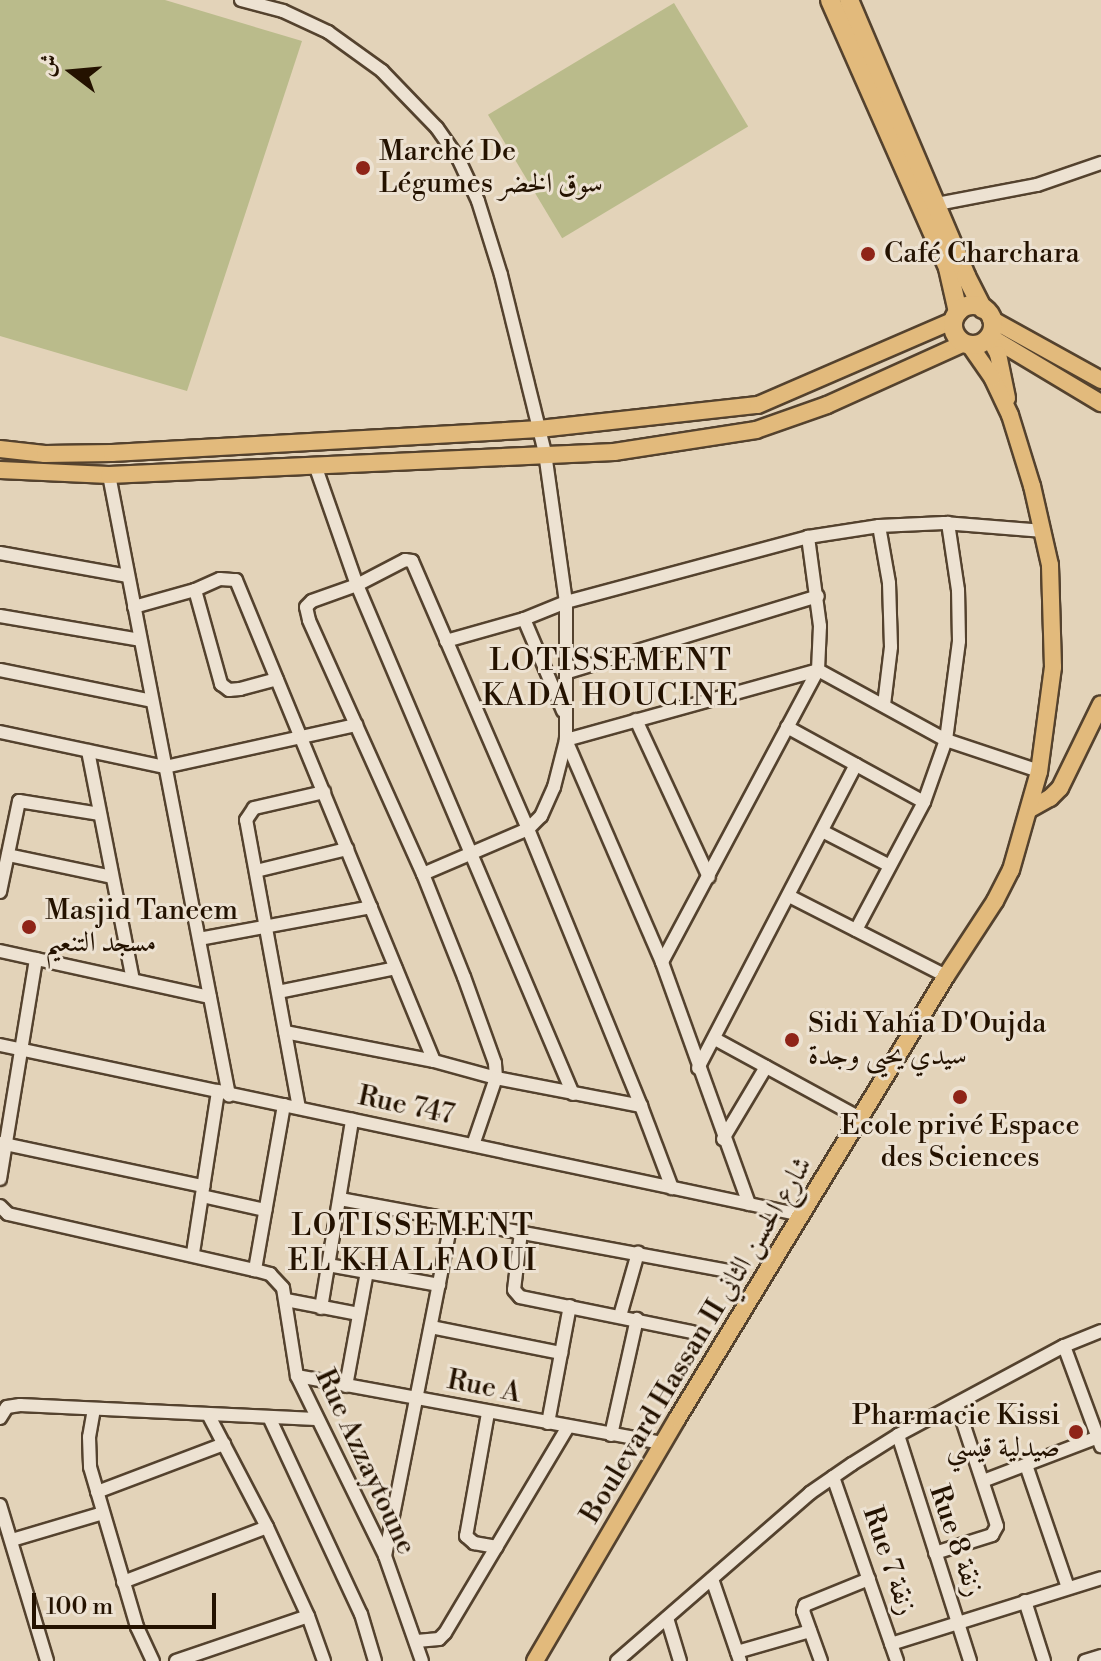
<!DOCTYPE html>
<html>
<head>
<meta charset="utf-8">
<style>
  body { margin:0 }
  #map { position:relative; width:1101px; height:1661px; overflow:hidden; background:#e3d3b9; font-family:"Libre Bodoni",Amiri,serif }
  div>[style] { position:absolute }
  [style*='--x'] { left:calc(var(--x)*1px); top:calc(var(--y)*1px); width:calc(var(--w)*1px); rotate:calc(var(--a)*1deg) }
  .green>* { inset:0; background:#babb8b; transform-origin:0 0 }
  .roads { filter:drop-shadow(2px 0 #54422e) drop-shadow(-2px 0 #54422e) drop-shadow(0 2px #54422e) drop-shadow(0 -2px #54422e) }
  .minor>* { height:12px; margin:-6px; padding:0 6px; transform-origin:6px; border-radius:6px; background:#ede2d2 }
  .major>* { height:16px; margin:-8px; padding:0 8px; transform-origin:8px; border-radius:8px; background:#e2ba7c }
  .highway>* { height:18px; margin:-9px; padding:0 9px; transform-origin:9px; border-radius:9px; background:#e2ba7c }
  .highway>.ring { margin:-9px; padding:0; box-sizing:content-box; background:none; border:18px solid #e2ba7c; border-radius:50% }
  .dots>* { width:22px; height:22px; translate:-50% -50%; box-sizing:border-box; border:4px solid #ede2d2; border-radius:50% }
  span { translate:-50% -50%; white-space:nowrap; text-align:center; line-height:1.15; -webkit-text-stroke:6px #ede2d2; paint-order:stroke }
  .poi-label { font-size:28px; color:#241200 }
  .left { translate:0 -50%; text-align:left }
  .right { translate:-100% -50%; text-align:right }
  .street-label { font-size:28px; color:#241200 }
  .neighbourhood-label { font-size:30px; color:#241200; letter-spacing:2px }
  .north { position:absolute; left:32px; top:32px; width:80px; height:80px; -webkit-text-stroke:6px #ede2d2; paint-order:stroke; rotate:286deg; font-size:22px; font-weight:700; line-height:32px; text-align:center; color:#241200 }
  .north::after { content:''; display:block; margin:auto; width:28px; height:36px; background:#241200; clip-path:polygon(50% 0,100% 100%,50% 72%,0 100%) }
  .scale { position:absolute; left:32px; top:1593px; width:184px; height:36px; box-sizing:border-box; border:4px solid #241200; border-top:0; padding-left:10px; font-size:24px; line-height:28px; white-space:nowrap; color:#241200; -webkit-text-stroke:6px #ede2d2; paint-order:stroke }
</style>
</head>
<body>
<div id="map">
  <div class="green">
    <i style="clip-path:polygon(0 0,165px 0,302px 41px,187px 391px,0 336px)"></i>
    <i style="left:674px;top:3px;width:144px;height:217px;rotate:59deg"></i>
  </div>
  <div class="roads">
    <div class="minor">
      <i style="--x:241;--y:0;--w:43;--a:14.7"></i>
      <i style="--x:283;--y:11;--w:50;--a:25"></i>
      <i style="--x:328;--y:32;--w:67;--a:35.8"></i>
      <i style="--x:382;--y:71;--w:79;--a:46"></i>
      <i style="--x:437;--y:128;--w:39;--a:55"></i>
      <i style="--x:459;--y:160;--w:45;--a:65.1"></i>
      <i style="--x:478;--y:201;--w:77;--a:72.7"></i>
      <i style="--x:501;--y:275;--w:183;--a:76.1"></i>
      <i style="--x:545;--y:453;--w:150;--a:82"></i>
      <i style="--x:566;--y:602;--w:138;--a:90"></i>
      <i style="--x:566;--y:740;--w:49;--a:104.3"></i>
      <i style="--x:554;--y:787;--w:32;--a:114"></i>
      <i style="--x:541;--y:816;--w:18;--a:135"></i>
      <i style="--x:528;--y:829;--w:114;--a:156.8"></i>
      <i style="--x:937;--y:204;--w:102;--a:-10.8"></i>
      <i style="--x:1037;--y:185;--w:68;--a:-19"></i>
      <i style="--x:109;--y:475;--w:632;--a:79.05"></i>
      <i style="--x:879;--y:526;--w:58;--a:80"></i>
      <i style="--x:889;--y:583;--w:64;--a:88.2"></i>
      <i style="--x:891;--y:647;--w:58;--a:96.9"></i>
      <i style="--x:0;--y:553;--w:130;--a:10.2"></i>
      <i style="--x:195;--y:590;--w:98;--a:74.5"></i>
      <i style="--x:221;--y:684;--w:10;--a:37"></i>
      <i style="--x:229;--y:690;--w:11;--a:-5"></i>
      <i style="--x:240;--y:689;--w:38;--a:-15"></i>
      <i style="--x:134;--y:607;--w:63;--a:-15.6"></i>
      <i style="--x:195;--y:590;--w:27;--a:-24"></i>
      <i style="--x:220;--y:579;--w:16;--a:4"></i>
      <i style="--x:236;--y:580;--w:520;--a:67.63"></i>
      <i style="--x:0;--y:616;--w:142;--a:9.7"></i>
      <i style="--x:446;--y:641;--w:81;--a:-15.8"></i>
      <i style="--x:0;--y:670;--w:155;--a:11.5"></i>
      <i style="--x:568;--y:672;--w:261;--a:-16.9"></i>
      <i style="--x:563;--y:711;--w:100;--a:-113"></i>
      <i style="--x:524;--y:619;--w:45;--a:-22"></i>
      <i style="--x:566;--y:602;--w:251;--a:-15"></i>
      <i style="--x:808;--y:537;--w:72;--a:-8.8"></i>
      <i style="--x:879;--y:526;--w:65;--a:-2.6"></i>
      <i style="--x:944;--y:523;--w:100;--a:4.6"></i>
      <i style="--x:636;--y:720;--w:173;--a:65.1"></i>
      <i style="--x:787;--y:727;--w:156;--a:28.7"></i>
      <i style="--x:0;--y:732;--w:169;--a:12"></i>
      <i style="--x:165;--y:767;--w:196;--a:-12.4"></i>
      <i style="--x:88;--y:751;--w:233;--a:78.9"></i>
      <i style="--x:822;--y:831;--w:76;--a:27.2"></i>
      <i style="--x:8;--y:855;--w:106;--a:11.9"></i>
      <i style="--x:256;--y:871;--w:94;--a:-13.6"></i>
      <i style="--x:0;--y:892;--w:93;--a:-78.2"></i>
      <i style="--x:19;--y:801;--w:82;--a:9.1"></i>
      <i style="--x:789;--y:896;--w:176;--a:27"></i>
      <i style="--x:856;--y:930;--w:145;--a:-62"></i>
      <i style="--x:924;--y:802;--w:66;--a:-70.5"></i>
      <i style="--x:946;--y:740;--w:100;--a:-82.5"></i>
      <i style="--x:959;--y:641;--w:51;--a:-91.1"></i>
      <i style="--x:958;--y:590;--w:68;--a:-98.5"></i>
      <i style="--x:199;--y:939;--w:175;--a:-10.5"></i>
      <i style="--x:0;--y:951;--w:215;--a:12.4"></i>
      <i style="--x:662;--y:962;--w:331;--a:-61.9"></i>
      <i style="--x:818;--y:670;--w:44;--a:-87.4"></i>
      <i style="--x:820;--y:626;--w:90;--a:-97.7"></i>
      <i style="--x:278;--y:992;--w:120;--a:-11.5"></i>
      <i style="--x:285;--y:1032;--w:152;--a:11"></i>
      <i style="--x:434;--y:1061;--w:64;--a:15.3"></i>
      <i style="--x:496;--y:1078;--w:15;--a:-94"></i>
      <i style="--x:495;--y:1063;--w:91;--a:-109.8"></i>
      <i style="--x:464;--y:977;--w:111;--a:-111.7"></i>
      <i style="--x:423;--y:874;--w:278;--a:-114.2"></i>
      <i style="--x:309;--y:620;--w:13;--a:-103"></i>
      <i style="--x:306;--y:607;--w:8;--a:-45"></i>
      <i style="--x:312;--y:601;--w:48;--a:-19.6"></i>
      <i style="--x:357;--y:585;--w:127;--a:-109.3"></i>
      <i style="--x:715;--y:1039;--w:165;--a:28.6"></i>
      <i style="--x:0;--y:1045;--w:819;--a:11.98"></i>
      <i style="--x:698;--y:1068;--w:342;--a:-62.5"></i>
      <i style="--x:573;--y:1094;--w:553;--a:-112.99"></i>
      <i style="--x:357;--y:585;--w:54;--a:-27.5"></i>
      <i style="--x:405;--y:560;--w:7;--a:8"></i>
      <i style="--x:412;--y:561;--w:292;--a:66.6"></i>
      <i style="--x:528;--y:829;--w:299;--a:67.8"></i>
      <i style="--x:284;--y:1105;--w:168;--a:100"></i>
      <i style="--x:255;--y:1270;--w:16;--a:15"></i>
      <i style="--x:270;--y:1274;--w:19;--a:47"></i>
      <i style="--x:283;--y:1288;--w:89;--a:81"></i>
      <i style="--x:297;--y:1376;--w:200;--a:63.9"></i>
      <i style="--x:385;--y:1556;--w:111;--a:70.6"></i>
      <i style="--x:299;--y:1108;--w:293;--a:-100.4"></i>
      <i style="--x:246;--y:820;--w:14;--a:-56"></i>
      <i style="--x:254;--y:808;--w:72;--a:-12.9"></i>
      <i style="--x:723;--y:1139;--w:84;--a:-59.2"></i>
      <i style="--x:0;--y:1143;--w:208;--a:12"></i>
      <i style="--x:473;--y:1145;--w:71;--a:-71.1"></i>
      <i style="--x:496;--y:1078;--w:148;--a:10.9"></i>
      <i style="--x:641;--y:1106;--w:88;--a:69.3"></i>
      <i style="--x:0;--y:1179;--w:223;--a:-80.7"></i>
      <i style="--x:202;--y:1196;--w:65;--a:12.5"></i>
      <i style="--x:340;--y:1199;--w:395;--a:10.5"></i>
      <i style="--x:749;--y:1204;--w:257;--a:-109.8"></i>
      <i style="--x:662;--y:962;--w:242;--a:-113.4"></i>
      <i style="--x:566;--y:740;--w:262;--a:-15.5"></i>
      <i style="--x:818;--y:670;--w:146;--a:28.7"></i>
      <i style="--x:946;--y:740;--w:98;--a:18.4"></i>
      <i style="--x:0;--y:1206;--w:11;--a:45"></i>
      <i style="--x:8;--y:1214;--w:253;--a:12.8"></i>
      <i style="--x:521;--y:1232;--w:58;--a:96.9"></i>
      <i style="--x:514;--y:1290;--w:9;--a:49"></i>
      <i style="--x:520;--y:1297;--w:176;--a:11.5"></i>
      <i style="--x:193;--y:1253;--w:164;--a:-81.2"></i>
      <i style="--x:328;--y:1265;--w:113;--a:10.2"></i>
      <i style="--x:286;--y:1300;--w:74;--a:10.9"></i>
      <i style="--x:321;--y:1308;--w:191;--a:-80.6"></i>
      <i style="--x:620;--y:1316;--w:66;--a:-74.1"></i>
      <i style="--x:431;--y:1327;--w:133;--a:11.3"></i>
      <i style="--x:1064;--y:1346;--w:107;--a:69.7"></i>
      <i style="--x:297;--y:1376;--w:372;--a:10.4"></i>
      <i style="--x:346;--y:1386;--w:116;--a:-79.6"></i>
      <i style="--x:94;--y:1409;--w:28;--a:100"></i>
      <i style="--x:89;--y:1437;--w:30;--a:88"></i>
      <i style="--x:90;--y:1467;--w:167;--a:73.6"></i>
      <i style="--x:137;--y:1627;--w:38;--a:65"></i>
      <i style="--x:488;--y:1413;--w:125;--a:100.1"></i>
      <i style="--x:466;--y:1536;--w:11;--a:41"></i>
      <i style="--x:474;--y:1543;--w:23;--a:10"></i>
      <i style="--x:209;--y:1416;--w:125;--a:62.4"></i>
      <i style="--x:267;--y:1527;--w:98;--a:65.3"></i>
      <i style="--x:308;--y:1616;--w:48;--a:70.4"></i>
      <i style="--x:269;--y:1417;--w:217;--a:65"></i>
      <i style="--x:361;--y:1614;--w:49;--a:73.4"></i>
      <i style="--x:0;--y:1418;--w:13;--a:-58"></i>
      <i style="--x:7;--y:1407;--w:13;--a:-9"></i>
      <i style="--x:20;--y:1405;--w:296;--a:2.7"></i>
      <i style="--x:548;--y:1423;--w:119;--a:-79.4"></i>
      <i style="--x:611;--y:1435;--w:119;--a:-77.4"></i>
      <i style="--x:898;--y:1435;--w:237;--a:72.3"></i>
      <i style="--x:1026;--y:1465;--w:130;--a:71.1"></i>
      <i style="--x:833;--y:1477;--w:195;--a:70.8"></i>
      <i style="--x:983;--y:1481;--w:123;--a:-20.9"></i>
      <i style="--x:97;--y:1492;--w:136;--a:-20.7"></i>
      <i style="--x:0;--y:1505;--w:163;--a:73.2"></i>
      <i style="--x:12;--y:1540;--w:95;--a:-16.5"></i>
      <i style="--x:935;--y:1553;--w:60;--a:-17.5"></i>
      <i style="--x:992;--y:1535;--w:10;--a:-61"></i>
      <i style="--x:997;--y:1526;--w:128;--a:-108.2"></i>
      <i style="--x:385;--y:1556;--w:344;--a:-78.8"></i>
      <i style="--x:712;--y:1579;--w:87;--a:71.1"></i>
      <i style="--x:123;--y:1582;--w:154;--a:-20.9"></i>
      <i style="--x:1025;--y:1601;--w:63;--a:72.4"></i>
      <i style="--x:667;--y:1618;--w:45;--a:73.2"></i>
      <i style="--x:417;--y:1641;--w:22;--a:-5"></i>
      <i style="--x:439;--y:1639;--w:8;--a:-45"></i>
      <i style="--x:445;--y:1633;--w:240;--a:-59.2"></i>
      <i style="--x:891;--y:1644;--w:220;--a:-17.4"></i>
      <i style="--x:737;--y:1652;--w:76;--a:-16"></i>
      <i style="--x:176;--y:1661;--w:139;--a:-18.8"></i>
      <i style="--x:617;--y:1661;--w:256;--a:-41"></i>
      <i style="--x:810;--y:1493;--w:51;--a:-34.6"></i>
      <i style="--x:852;--y:1464;--w:54;--a:-32.2"></i>
      <i style="--x:898;--y:1435;--w:188;--a:-28.2"></i>
      <i style="--x:1064;--y:1346;--w:40;--a:-22"></i>
      <i style="--x:821;--y:1661;--w:53;--a:-109.8"></i>
      <i style="--x:803;--y:1611;--w:6;--a:-72"></i>
      <i style="--x:805;--y:1605;--w:69;--a:-22.1"></i>
      <i style="--x:1085;--y:1661;--w:17;--a:-17"></i>
    </div>
    <div class="major">
      <i style="--x:991;--y:319;--w:126;--a:29"></i>
      <i style="--x:989;--y:336;--w:131;--a:30.9"></i>
      <i style="--x:989;--y:337;--w:19;--a:62"></i>
      <i style="--x:998;--y:354;--w:45;--a:78.4"></i>
      <i style="--x:0;--y:449;--w:45;--a:6.3"></i>
      <i style="--x:45;--y:454;--w:67;--a:-0.9"></i>
      <i style="--x:112;--y:453;--w:428;--a:-3.2"></i>
      <i style="--x:539;--y:429;--w:220;--a:-6.3"></i>
      <i style="--x:758;--y:405;--w:214;--a:-23.4"></i>
      <i style="--x:0;--y:470;--w:109;--a:2.6"></i>
      <i style="--x:109;--y:475;--w:506;--a:-2.61"></i>
      <i style="--x:614;--y:452;--w:144;--a:-8.8"></i>
      <i style="--x:756;--y:430;--w:75;--a:-19.4"></i>
      <i style="--x:827;--y:405;--w:150;--a:-24.3"></i>
      <i style="--x:1030;--y:809;--w:23;--a:-29"></i>
      <i style="--x:1050;--y:798;--w:14;--a:-45"></i>
      <i style="--x:1060;--y:788;--w:93;--a:-64"></i>
      <i style="--x:535;--y:1661;--w:281;--a:-59.6"></i>
      <i style="--x:677;--y:1419;--w:518;--a:-58.73"></i>
      <i style="--x:946;--y:976;--w:90;--a:-56.8"></i>
      <i style="--x:995;--y:901;--w:35;--a:-63"></i>
      <i style="--x:1011;--y:870;--w:102;--a:-74.1"></i>
      <i style="--x:1039;--y:772;--w:106;--a:-82.4"></i>
      <i style="--x:1053;--y:667;--w:102;--a:-91.7"></i>
      <i style="--x:1050;--y:565;--w:81;--a:-102.8"></i>
      <i style="--x:1032;--y:486;--w:74;--a:-107.2"></i>
      <i style="--x:1010;--y:415;--w:42;--a:-115.3"></i>
      <i style="--x:992;--y:377;--w:39;--a:-125"></i>
    </div>
    <div class="highway">
      <i style="--x:830;--y:0;--w:293;--a:66.2"></i>
      <i style="--x:948;--y:268;--w:45;--a:77.2"></i>
      <i style="--x:849;--y:0;--w:300;--a:67"></i>
      <i style="--x:966;--y:276;--w:37;--a:63"></i>
      <i class="ring" style="left:953px;top:305px;width:22px;height:22px"></i>
    </div>
  </div>
  <div class="dots">
    <i style="left:363px;top:168px;background:#8f2418"></i>
    <i style="left:868px;top:254px;background:#8f2418"></i>
    <i style="left:29px;top:927px;background:#8f2418"></i>
    <i style="left:792px;top:1040px;background:#8f2418"></i>
    <i style="left:960px;top:1097px;background:#8f2418"></i>
    <i style="left:1076px;top:1432px;background:#8f2418"></i>
  </div>
  <div class="poi-label">
    <span class="left" style="left:379px;top:168px">Marché De<br>Légumes سوق الخضر</span>
    <span class="left" style="left:884px;top:254px">Café Charchara</span>
    <span class="left" style="left:45px;top:927px">Masjid Taneem<br>مسجد التنعيم</span>
    <span class="left" style="left:808px;top:1040px">Sidi Yahia D'Oujda<br>سيدي يحيى وجدة</span>
    <span style="left:960px;top:1142px">Ecole privé Espace<br>des Sciences</span>
    <span class="right" style="left:1060px;top:1432px">Pharmacie Kissi<br>صيدلية قيسي</span>
  </div>
  <div class="street-label">
    <span style="left:406px;top:1106px;rotate:12deg">Rue 747</span>
    <span style="left:697px;top:1340px;rotate:-59deg">Boulevard Hassan II شارع الحسن الثاني</span>
    <span style="left:484px;top:1387px;rotate:11deg">Rue A</span>
    <span style="left:365px;top:1462px;rotate:65deg">Rue Azzaytoune</span>
    <span style="left:956px;top:1541px;rotate:71deg">Rue 8 زنقة</span>
    <span style="left:889px;top:1561px;rotate:71deg">Rue 7 زنقة</span>
  </div>
  <div class="neighbourhood-label">
    <span style="left:611px;top:678px">LOTISSEMENT<br>KADA HOUCINE</span>
    <span style="left:413px;top:1243px">LOTISSEMENT<br>EL KHALFAOUI</span>
  </div>
  <div class="north">ش</div>
  <div class="scale">100 m</div>
</div>
</body>
</html>
